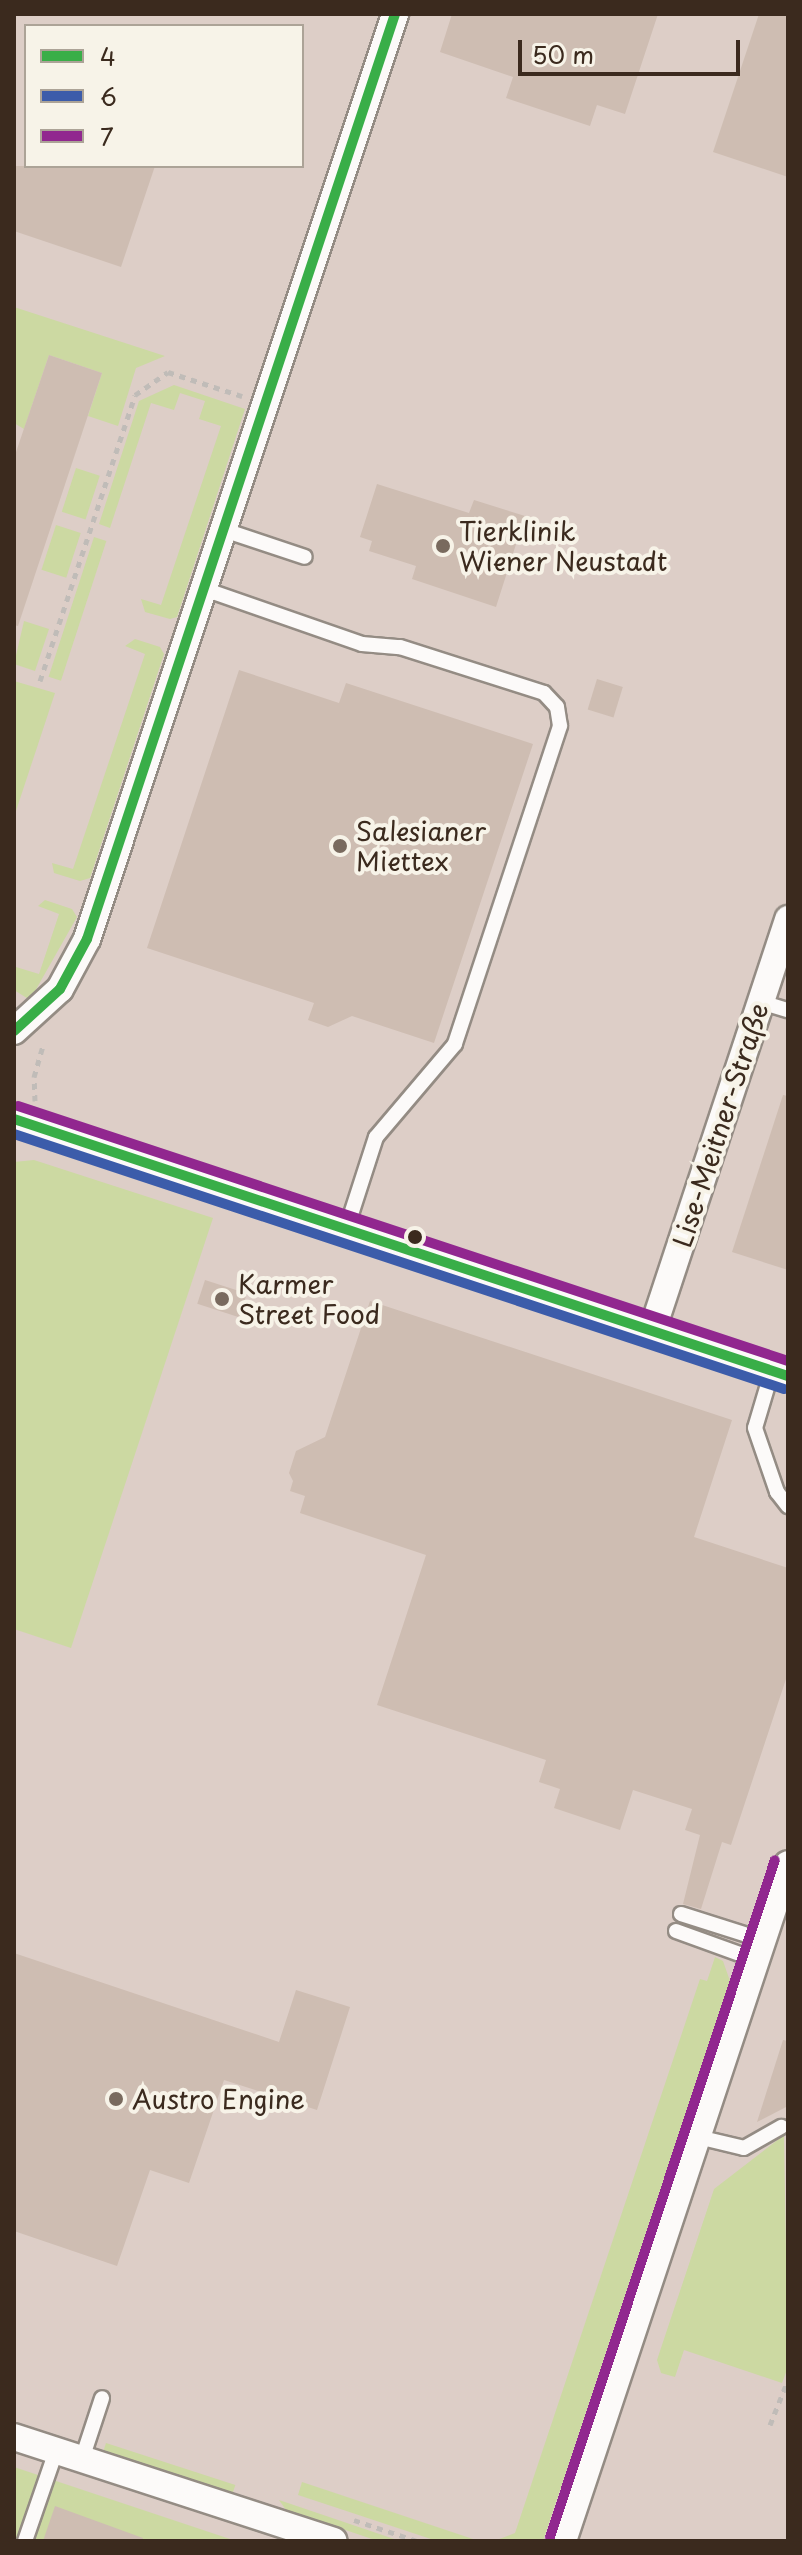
<!DOCTYPE html>
<html>
<head>
<meta charset="utf-8">
<style>
  body { margin:0 }
  #map { position:relative; width:802px; height:2555px; overflow:hidden; background:#ebe1d4; font-family:"Playpen Sans",sans-serif }
  div>[style] { position:absolute }
  [style*='--x'] { left:calc(var(--x)*1px); top:calc(var(--y)*1px); width:calc(var(--w)*1px); rotate:calc(var(--a)*1deg) }
  .industrial>* { inset:0; background:#ddcec7 }
  .green>* { inset:0; background:#ccd9a2; transform-origin:0 0 }
  .building>* { inset:0; background:#cebdb2; transform-origin:0 0 }
  .path>* { height:5px; margin-top:-2.5px; transform-origin:0; background:repeating-linear-gradient(90deg,#c0bcb8 0 6px,transparent 0 12px) }
  .roads { filter:drop-shadow(2px 0 #948c84) drop-shadow(-2px 0 #948c84) drop-shadow(0 2px #948c84) drop-shadow(0 -2px #948c84) }
  .service>* { height:14px; margin:-7px; padding:0 7px; transform-origin:7px; border-radius:7px; background:#fcfaf9 }
  .minor>* { height:26px; margin:-13px; padding:0 13px; transform-origin:13px; border-radius:13px; background:#fcfaf9 }
  .bus-1>* { height:10px; margin:-5px; padding:0 5px; transform-origin:5px; border-radius:5px; background:#39ae48 }
  .bus-2>* { height:10px; margin:-5px; padding:0 5px; transform-origin:5px; border-radius:5px; background:#3c5caa }
  .bus-3>* { height:10px; margin:-5px; padding:0 5px; transform-origin:5px; border-radius:5px; background:#91278f }
  .dots>* { width:22px; height:22px; translate:-50% -50%; box-sizing:border-box; border:4px solid #f7f3e8; border-radius:50% }
  span { translate:-50% -50%; white-space:nowrap; text-align:center; line-height:1.15; -webkit-text-stroke:8px #f7f3e8; paint-order:stroke }
  .poi-label { font-size:26px; color:#3b2a1e }
  .left { translate:0 -50%; text-align:left }
  .street-label { font-size:26px; color:#3b2a1e }
  .frame { position:absolute; inset:0; border:16px solid #3b2a1e; pointer-events:none }
  .legend { position:absolute; left:24px; top:24px; width:280px; height:144px; box-sizing:border-box; background:#f7f3e8; border:2px solid #aca397; margin:0; padding:10px 14px; list-style:none; font-size:24px; color:#3b2a1e }
  .legend li { display:flex; align-items:center; gap:16px; height:40px }
  .legend b { width:40px; border:2px solid #aca397 }
  .scale { position:absolute; left:518px; top:40px; width:222px; height:36px; box-sizing:border-box; border:4px solid #3b2a1e; border-top:0; padding-left:10px; font-size:24px; line-height:28px; white-space:nowrap; color:#3b2a1e; -webkit-text-stroke:6px #f7f3e8; paint-order:stroke }
</style>
</head>
<body>
<div id="map">
  <div class="industrial">
    <i style="clip-path:polygon(evenodd,14px 14px,788px 14px,788px 2541px,14px 2541px,14px 14px,26px 26px,302px 26px,302px 166px,26px 166px,26px 26px)"></i>
  </div>
  <div class="green">
    <i style="clip-path:polygon(14px 307px,165px 356px,136px 368px,118px 426px,88px 416px,102px 373px,49px 355px,24px 429px,14px 423px)"></i>
    <i style="clip-path:polygon(174px 385px,245px 409px,177px 617px,170px 619px,145px 612px,141px 599px,161px 605px,221px 426px,199px 419px,205px 401px,180px 393px,174px 410px,151px 403px,110px 528px,99px 524px,139px 401px)"></i>
    <i style="left:76px;top:468px;width:25px;height:46px;rotate:18deg"></i>
    <i style="left:56px;top:525px;width:26px;height:47px;rotate:18deg"></i>
    <i style="left:94px;top:537px;width:13px;height:147px;rotate:18deg"></i>
    <i style="clip-path:polygon(24px 621px,49px 629px,35px 671px,14px 664px)"></i>
    <i style="clip-path:polygon(135px 639px,160px 647px,164px 654px,90px 878px,80px 881px,54px 873px,52px 863px,73px 869px,145px 654px,125px 646px)"></i>
    <i style="clip-path:polygon(14px 681px,55px 693px,14px 817px)"></i>
    <i style="clip-path:polygon(45px 900px,72px 909px,77px 917px,30px 1000px,14px 990px,14px 974px,16px 967px,39px 974px,59px 914px,38px 906px)"></i>
    <i style="clip-path:polygon(34px 1160px,213px 1218px,71px 1648px,14px 1629px,14px 1162px)"></i>
    <i style="clip-path:polygon(715px 1957px,723px 1961px,730px 1981px,543px 2541px,494px 2541px,515px 2533px,700px 1979px,707px 1981px)"></i>
    <i style="clip-path:polygon(784px 2135px,788px 2367px,782px 2383px,684px 2350px,675px 2377px,661px 2373px,657px 2360px,714px 2189px)"></i>
    <i style="left:106px;top:2443px;width:136px;height:9px;rotate:18deg"></i>
    <i style="clip-path:polygon(14px 2467px,236px 2541px,14px 2541px)"></i>
    <i style="clip-path:polygon(302px 2482px,479px 2541px,437px 2541px,298px 2495px)"></i>
    <i style="clip-path:polygon(279px 2500px,400px 2541px,378px 2541px,286px 2510px)"></i>
  </div>
  <div class="building">
    <i style="clip-path:polygon(452px 14px,658px 14px,625px 114px,597px 105px,590px 126px,506px 98px,513px 77px,440px 52px)"></i>
    <i style="clip-path:polygon(759px 14px,788px 14px,788px 177px,713px 152px)"></i>
    <i style="clip-path:polygon(14px 166px,155px 166px,121px 267px,14px 231px)"></i>
    <i style="clip-path:polygon(49px 355px,102px 373px,18px 626px,14px 625px,14px 458px)"></i>
    <i style="clip-path:polygon(377px 484px,469px 513px,474px 500px,525px 516px,496px 607px,412px 579px,416px 566px,369px 551px,372px 541px,360px 537px)"></i>
    <i style="clip-path:polygon(239px 670px,339px 703px,346px 683px,533px 744px,434px 1043px,352px 1016px,328px 1027px,308px 1020px,314px 1003px,147px 948px)"></i>
    <i style="left:597px;top:679px;width:27px;height:32px;rotate:17deg"></i>
    <i style="clip-path:polygon(783px 1095px,788px 1096px,788px 1270px,732px 1252px)"></i>
    <i style="left:205px;top:1280px;width:44px;height:25px;rotate:18deg"></i>
    <i style="clip-path:polygon(370px 1301px,732px 1420px,694px 1537px,788px 1568px,788px 1673px,731px 1845px,722px 1842px,701px 1909px,683px 1904px,700px 1835px,685px 1830px,692px 1809px,633px 1790px,620px 1830px,554px 1808px,560px 1789px,539px 1782px,546px 1760px,377px 1705px,426px 1555px,300px 1513px,305px 1496px,290px 1491px,293px 1481px,289px 1473px,296px 1451px,325px 1437px)"></i>
    <i style="clip-path:polygon(14px 1953px,279px 2042px,296px 1990px,350px 2007px,317px 2110px,224px 2080px,189px 2183px,150px 2170px,117px 2266px,14px 2231px)"></i>
    <i style="clip-path:polygon(783px 2040px,788px 2041px,788px 2106px,757px 2122px)"></i>
    <i style="clip-path:polygon(55px 2506px,143px 2538px,142px 2541px,43px 2541px)"></i>
  </div>
  <div class="path">
    <i style="--x:40;--y:681;--w:301;--a:-71.6"></i>
    <i style="--x:135;--y:395;--w:40;--a:-34.9"></i>
    <i style="--x:168;--y:372;--w:78;--a:18"></i>
    <i style="--x:35;--y:1101;--w:24;--a:-92"></i>
    <i style="--x:34;--y:1077;--w:33;--a:-74"></i>
    <i style="--x:770;--y:2425;--w:48;--a:-68.2"></i>
    <i style="--x:354;--y:2520;--w:66;--a:18.4"></i>
  </div>
  <div class="roads">
    <div class="service">
      <i style="--x:224;--y:530;--w:85;--a:18.4"></i>
      <i style="--x:204;--y:589;--w:167;--a:19.2"></i>
      <i style="--x:362;--y:644;--w:38;--a:5"></i>
      <i style="--x:400;--y:647;--w:151;--a:17.7"></i>
      <i style="--x:544;--y:693;--w:19;--a:47"></i>
      <i style="--x:557;--y:707;--w:19;--a:81"></i>
      <i style="--x:560;--y:726;--w:335;--a:108.3"></i>
      <i style="--x:455;--y:1044;--w:122;--a:130.3"></i>
      <i style="--x:376;--y:1137;--w:98;--a:107.9"></i>
      <i style="--x:761;--y:1002;--w:28;--a:17"></i>
      <i style="--x:772;--y:1371;--w:59;--a:106.6"></i>
      <i style="--x:755;--y:1428;--w:68;--a:71"></i>
      <i style="--x:777;--y:1492;--w:18;--a:52"></i>
      <i style="--x:681;--y:1914;--w:86;--a:17.6"></i>
      <i style="--x:676;--y:1931;--w:85;--a:19.9"></i>
      <i style="--x:698;--y:2137;--w:47;--a:13.4"></i>
      <i style="--x:744;--y:2148;--w:43;--a:-29.6"></i>
      <i style="--x:82;--y:2459;--w:64;--a:-71.8"></i>
      <i style="--x:25;--y:2541;--w:95;--a:-71"></i>
    </div>
    <div class="minor">
      <i style="--x:14;--y:1031;--w:62;--a:-42.4"></i>
      <i style="--x:60;--y:989;--w:57;--a:-61.6"></i>
      <i style="--x:87;--y:939;--w:975;--a:-71.58"></i>
      <i style="--x:14;--y:1119;--w:816;--a:18.37"></i>
      <i style="--x:652;--y:1331;--w:434;--a:-71.7"></i>
      <i style="--x:14;--y:2437;--w:336;--a:18"></i>
      <i style="--x:563;--y:2541;--w:713;--a:-71.62"></i>
    </div>
  </div>
  <div class="bus-1">
    <i style="--x:14;--y:1031;--w:62;--a:-42.4"></i>
    <i style="--x:60;--y:989;--w:57;--a:-61.6"></i>
    <i style="--x:87;--y:939;--w:975;--a:-71.58"></i>
    <i style="--x:14;--y:1119;--w:816;--a:18.37"></i>
  </div>
  <div class="bus-2">
    <i style="--x:14;--y:1134;--w:811;--a:18.32"></i>
  </div>
  <div class="bus-3">
    <i style="--x:18;--y:1106;--w:811;--a:18.32"></i>
    <i style="--x:550;--y:2537;--w:713;--a:-71.62"></i>
  </div>
  <div class="dots">
    <i style="left:443px;top:546px;background:#796a5e"></i>
    <i style="left:340px;top:846px;background:#796a5e"></i>
    <i style="left:415px;top:1237px;background:#3b2a1e"></i>
    <i style="left:222px;top:1299px;background:#796a5e"></i>
    <i style="left:116px;top:2099px;background:#796a5e"></i>
  </div>
  <div class="poi-label">
    <span class="left" style="left:459px;top:546px">Tierklinik<br>Wiener Neustadt</span>
    <span class="left" style="left:356px;top:846px">Salesianer<br>Miettex</span>
    <span class="left" style="left:238px;top:1299px">Karmer<br>Street Food</span>
    <span class="left" style="left:132px;top:2099px">Austro Engine</span>
  </div>
  <div class="street-label">
    <span style="left:720px;top:1125px;rotate:-72deg">Lise-Meitner-Straße</span>
  </div>
  <div class="frame"></div>
  <ul class="legend">
  <li><b style="height:10px;background:#39ae48"></b>4</li>
  <li><b style="height:10px;background:#3c5caa"></b>6</li>
  <li><b style="height:10px;background:#91278f"></b>7</li>
  </ul>
  <div class="scale">50 m</div>
</div>
</body>
</html>
